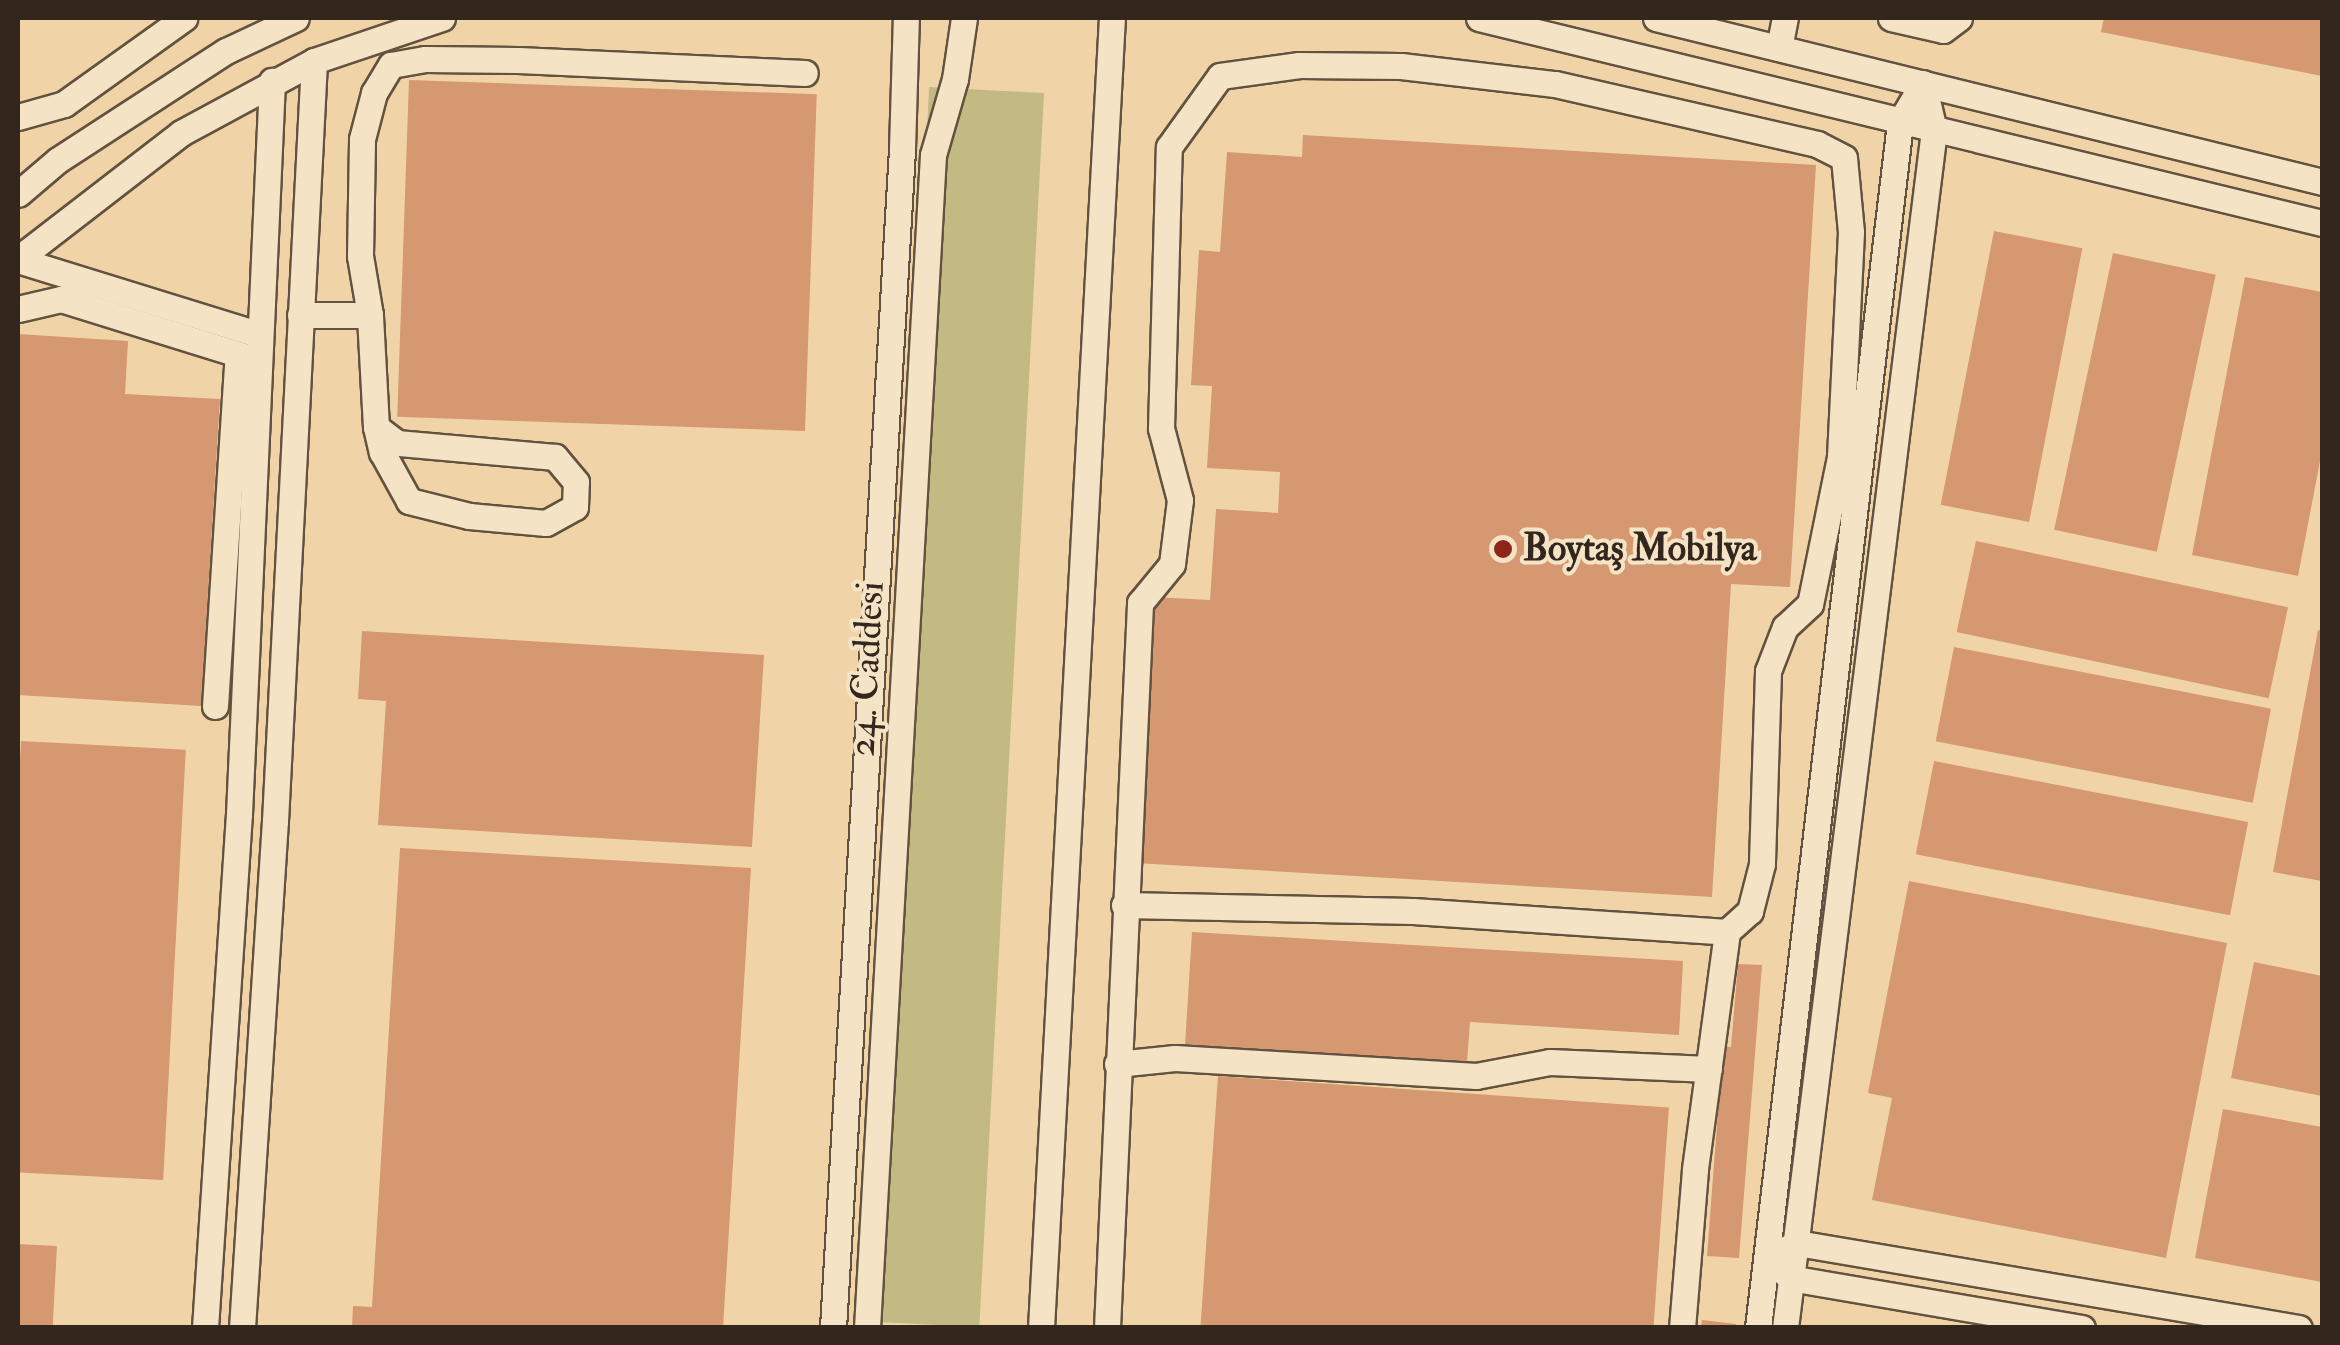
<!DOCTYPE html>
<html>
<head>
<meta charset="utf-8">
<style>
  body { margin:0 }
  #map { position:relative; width:2340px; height:1345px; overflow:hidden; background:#f0d4a7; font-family:"IM FELL Double Pica",serif }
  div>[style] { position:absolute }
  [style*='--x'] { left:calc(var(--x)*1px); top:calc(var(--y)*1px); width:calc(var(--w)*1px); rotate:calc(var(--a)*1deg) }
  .green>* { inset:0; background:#c2ba82; transform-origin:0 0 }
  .building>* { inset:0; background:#d59870; transform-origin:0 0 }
  .roads { filter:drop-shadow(2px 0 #62523f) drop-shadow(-2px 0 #62523f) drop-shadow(0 2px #62523f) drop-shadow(0 -2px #62523f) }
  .minor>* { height:25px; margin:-12.5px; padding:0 12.5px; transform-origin:12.5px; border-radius:12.5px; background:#f5e3c6 }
  .dots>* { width:28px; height:28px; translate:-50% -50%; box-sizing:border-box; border:5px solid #f5e3c6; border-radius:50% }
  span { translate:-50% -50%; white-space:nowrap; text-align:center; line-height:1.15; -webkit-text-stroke:8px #f5e3c6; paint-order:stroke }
  .poi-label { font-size:38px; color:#33261c; font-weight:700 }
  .left { translate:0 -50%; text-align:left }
  .street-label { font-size:38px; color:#33261c }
  .frame { position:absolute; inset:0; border:20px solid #33261c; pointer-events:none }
</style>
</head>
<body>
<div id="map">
  <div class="green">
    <i style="left:1044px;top:93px;width:1236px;height:115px;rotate:93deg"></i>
  </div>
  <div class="building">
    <i style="clip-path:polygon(2104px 18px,2322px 18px,2322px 76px,2101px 32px)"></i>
    <i style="left:409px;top:80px;width:408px;height:337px;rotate:2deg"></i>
    <i style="clip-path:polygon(1303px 135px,1816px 165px,1790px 587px,1731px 584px,1712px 897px,1136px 863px,1153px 597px,1210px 600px,1216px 509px,1278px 513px,1280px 472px,1207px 468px,1212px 386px,1191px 385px,1199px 250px,1220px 252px,1227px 152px,1302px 157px)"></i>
    <i style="left:1994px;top:231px;width:90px;height:279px;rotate:11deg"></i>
    <i style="left:2113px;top:253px;width:105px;height:283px;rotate:12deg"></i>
    <i style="clip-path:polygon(2245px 277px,2322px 292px,2322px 451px,2298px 576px,2192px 555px)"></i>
    <i style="clip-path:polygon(18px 334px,128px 341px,125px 394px,220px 399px,201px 706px,18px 695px)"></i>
    <i style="left:1976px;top:541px;width:319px;height:93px;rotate:12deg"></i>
    <i style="clip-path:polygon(2318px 630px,2322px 631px,2322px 881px,2273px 872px)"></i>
    <i style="clip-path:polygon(362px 631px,764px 655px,752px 847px,378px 825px,386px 701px,358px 699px)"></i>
    <i style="left:1954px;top:647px;width:323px;height:96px;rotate:11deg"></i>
    <i style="left:21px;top:741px;width:165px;height:431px;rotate:3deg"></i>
    <i style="left:1934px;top:761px;width:320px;height:95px;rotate:11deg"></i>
    <i style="clip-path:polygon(400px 848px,751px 868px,723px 1328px,352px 1328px,353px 1306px,372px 1307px)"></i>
    <i style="clip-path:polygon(1909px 881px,2227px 943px,2166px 1258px,1872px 1200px,1892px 1098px,1868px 1093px)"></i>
    <i style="clip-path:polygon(1192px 932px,1683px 961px,1679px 1035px,1470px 1022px,1467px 1062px,1185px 1046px)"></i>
    <i style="clip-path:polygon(2254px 962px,2322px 976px,2322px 1096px,2231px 1078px)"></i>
    <i style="clip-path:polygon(1738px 964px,1762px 965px,1739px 1258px,1707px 1256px,1723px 1046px,1731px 1047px)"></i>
    <i style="left:1218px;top:1076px;width:452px;height:253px;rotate:4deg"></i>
    <i style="clip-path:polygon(2223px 1109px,2322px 1127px,2322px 1282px,2195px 1258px)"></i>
    <i style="left:18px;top:1244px;width:39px;height:84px;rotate:3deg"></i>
    <i style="clip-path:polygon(1702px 1320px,1736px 1324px,1735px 1328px,1701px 1328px)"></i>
  </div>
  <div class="roads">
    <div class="minor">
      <i style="--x:1479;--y:18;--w:868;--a:13.67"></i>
      <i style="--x:1656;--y:18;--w:686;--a:13.83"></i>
      <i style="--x:1891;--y:18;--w:53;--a:13"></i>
      <i style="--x:1943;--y:30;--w:20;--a:-37"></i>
      <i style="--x:1779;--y:48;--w:31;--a:-79"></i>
      <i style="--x:18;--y:117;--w:48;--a:-15.8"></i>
      <i style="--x:64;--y:104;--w:148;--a:-35.6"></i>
      <i style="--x:18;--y:194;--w:52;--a:-40.4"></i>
      <i style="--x:58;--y:160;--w:200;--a:-33"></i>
      <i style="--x:226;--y:51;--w:77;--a:-25.2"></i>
      <i style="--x:18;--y:259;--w:206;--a:-37.7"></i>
      <i style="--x:181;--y:133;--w:151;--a:-28.4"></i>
      <i style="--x:314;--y:61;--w:135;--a:-18.6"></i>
      <i style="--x:18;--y:260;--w:253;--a:17.2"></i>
      <i style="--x:18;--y:309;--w:44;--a:-13.1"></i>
      <i style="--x:61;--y:299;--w:199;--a:17.3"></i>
      <i style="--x:300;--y:315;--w:70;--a:0"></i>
      <i style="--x:376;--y:427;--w:26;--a:77"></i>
      <i style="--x:382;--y:452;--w:56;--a:61.1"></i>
      <i style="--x:409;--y:501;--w:62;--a:14"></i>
      <i style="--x:469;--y:516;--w:77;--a:5.2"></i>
      <i style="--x:546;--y:523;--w:33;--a:-29"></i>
      <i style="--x:575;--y:507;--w:25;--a:-88"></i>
      <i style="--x:576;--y:482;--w:33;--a:-130"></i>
      <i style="--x:555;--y:457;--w:159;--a:-174.9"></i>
      <i style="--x:397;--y:443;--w:26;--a:-143"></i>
      <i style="--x:376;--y:427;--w:112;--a:-93.1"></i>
      <i style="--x:370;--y:315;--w:60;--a:-99.6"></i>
      <i style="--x:360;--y:256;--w:117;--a:-89"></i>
      <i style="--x:362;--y:139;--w:48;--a:-75.4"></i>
      <i style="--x:374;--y:93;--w:33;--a:-59"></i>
      <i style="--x:391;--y:65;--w:35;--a:-10"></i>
      <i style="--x:425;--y:59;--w:93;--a:0.6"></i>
      <i style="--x:518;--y:60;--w:287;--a:2.6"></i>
      <i style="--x:215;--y:706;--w:352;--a:-86.3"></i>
      <i style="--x:1124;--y:905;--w:289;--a:1.2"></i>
      <i style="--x:1413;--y:911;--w:315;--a:3.8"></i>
      <i style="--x:1117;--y:1064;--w:58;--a:-5.9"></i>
      <i style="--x:1175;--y:1058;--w:302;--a:3.4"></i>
      <i style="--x:1476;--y:1076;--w:75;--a:-10.7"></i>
      <i style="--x:1550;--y:1062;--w:159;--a:2.5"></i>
      <i style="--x:205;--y:1328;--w:515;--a:-86.22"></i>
      <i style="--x:239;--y:814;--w:734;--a:-87.42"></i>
      <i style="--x:242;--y:1328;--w:508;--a:-86.28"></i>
      <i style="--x:275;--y:821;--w:761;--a:-87.06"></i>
      <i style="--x:833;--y:1328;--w:1181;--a:-86.65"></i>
      <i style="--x:902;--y:149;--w:131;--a:-88.3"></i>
      <i style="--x:867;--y:1328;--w:1175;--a:-86.78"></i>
      <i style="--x:933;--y:155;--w:79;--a:-73.9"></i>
      <i style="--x:955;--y:79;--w:62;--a:-81.6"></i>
      <i style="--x:1041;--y:1328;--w:1312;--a:-86.9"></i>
      <i style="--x:1107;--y:1328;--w:726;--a:-87.39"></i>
      <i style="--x:1140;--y:603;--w:50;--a:-50.6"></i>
      <i style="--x:1172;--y:564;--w:64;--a:-82.9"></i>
      <i style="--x:1180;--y:500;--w:74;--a:-104.8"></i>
      <i style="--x:1161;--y:428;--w:281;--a:-88.4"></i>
      <i style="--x:1169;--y:147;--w:87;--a:-54.3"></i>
      <i style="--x:1220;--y:76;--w:80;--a:-7.9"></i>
      <i style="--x:1299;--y:65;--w:102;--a:0.6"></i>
      <i style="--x:1401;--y:66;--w:155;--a:6.7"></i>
      <i style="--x:1555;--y:84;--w:269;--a:12.9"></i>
      <i style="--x:1817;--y:144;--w:30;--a:27"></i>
      <i style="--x:1844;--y:158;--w:74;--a:84.6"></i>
      <i style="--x:1851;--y:232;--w:225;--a:92.8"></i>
      <i style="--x:1840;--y:457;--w:150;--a:101.5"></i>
      <i style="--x:1810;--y:604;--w:34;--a:137"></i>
      <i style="--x:1785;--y:627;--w:47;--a:111.1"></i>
      <i style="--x:1768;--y:671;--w:193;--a:91.8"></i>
      <i style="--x:1762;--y:864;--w:49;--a:104.3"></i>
      <i style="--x:1750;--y:911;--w:31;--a:138"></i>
      <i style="--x:1727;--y:932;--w:240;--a:97.7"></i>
      <i style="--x:1695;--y:1170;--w:159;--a:94.7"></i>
      <i style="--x:1758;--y:1328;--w:1214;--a:-83.28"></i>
      <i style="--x:1900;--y:122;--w:45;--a:-59.5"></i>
      <i style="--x:1785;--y:1328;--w:1207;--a:-82.91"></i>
      <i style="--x:1934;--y:130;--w:48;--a:-103.2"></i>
      <i style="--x:2082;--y:1328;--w:295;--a:-170.3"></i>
      <i style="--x:1791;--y:1278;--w:31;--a:-142"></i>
      <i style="--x:1767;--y:1259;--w:34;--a:-28"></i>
      <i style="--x:1797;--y:1243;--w:509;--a:9.61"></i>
    </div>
  </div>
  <div class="dots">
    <i style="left:1503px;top:549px;background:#8f2418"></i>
  </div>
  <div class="poi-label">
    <span class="left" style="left:1523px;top:549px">Boytaş Mobilya</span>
  </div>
  <div class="street-label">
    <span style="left:867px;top:669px;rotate:-87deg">24. Caddesi</span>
  </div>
  <div class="frame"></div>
</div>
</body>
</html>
